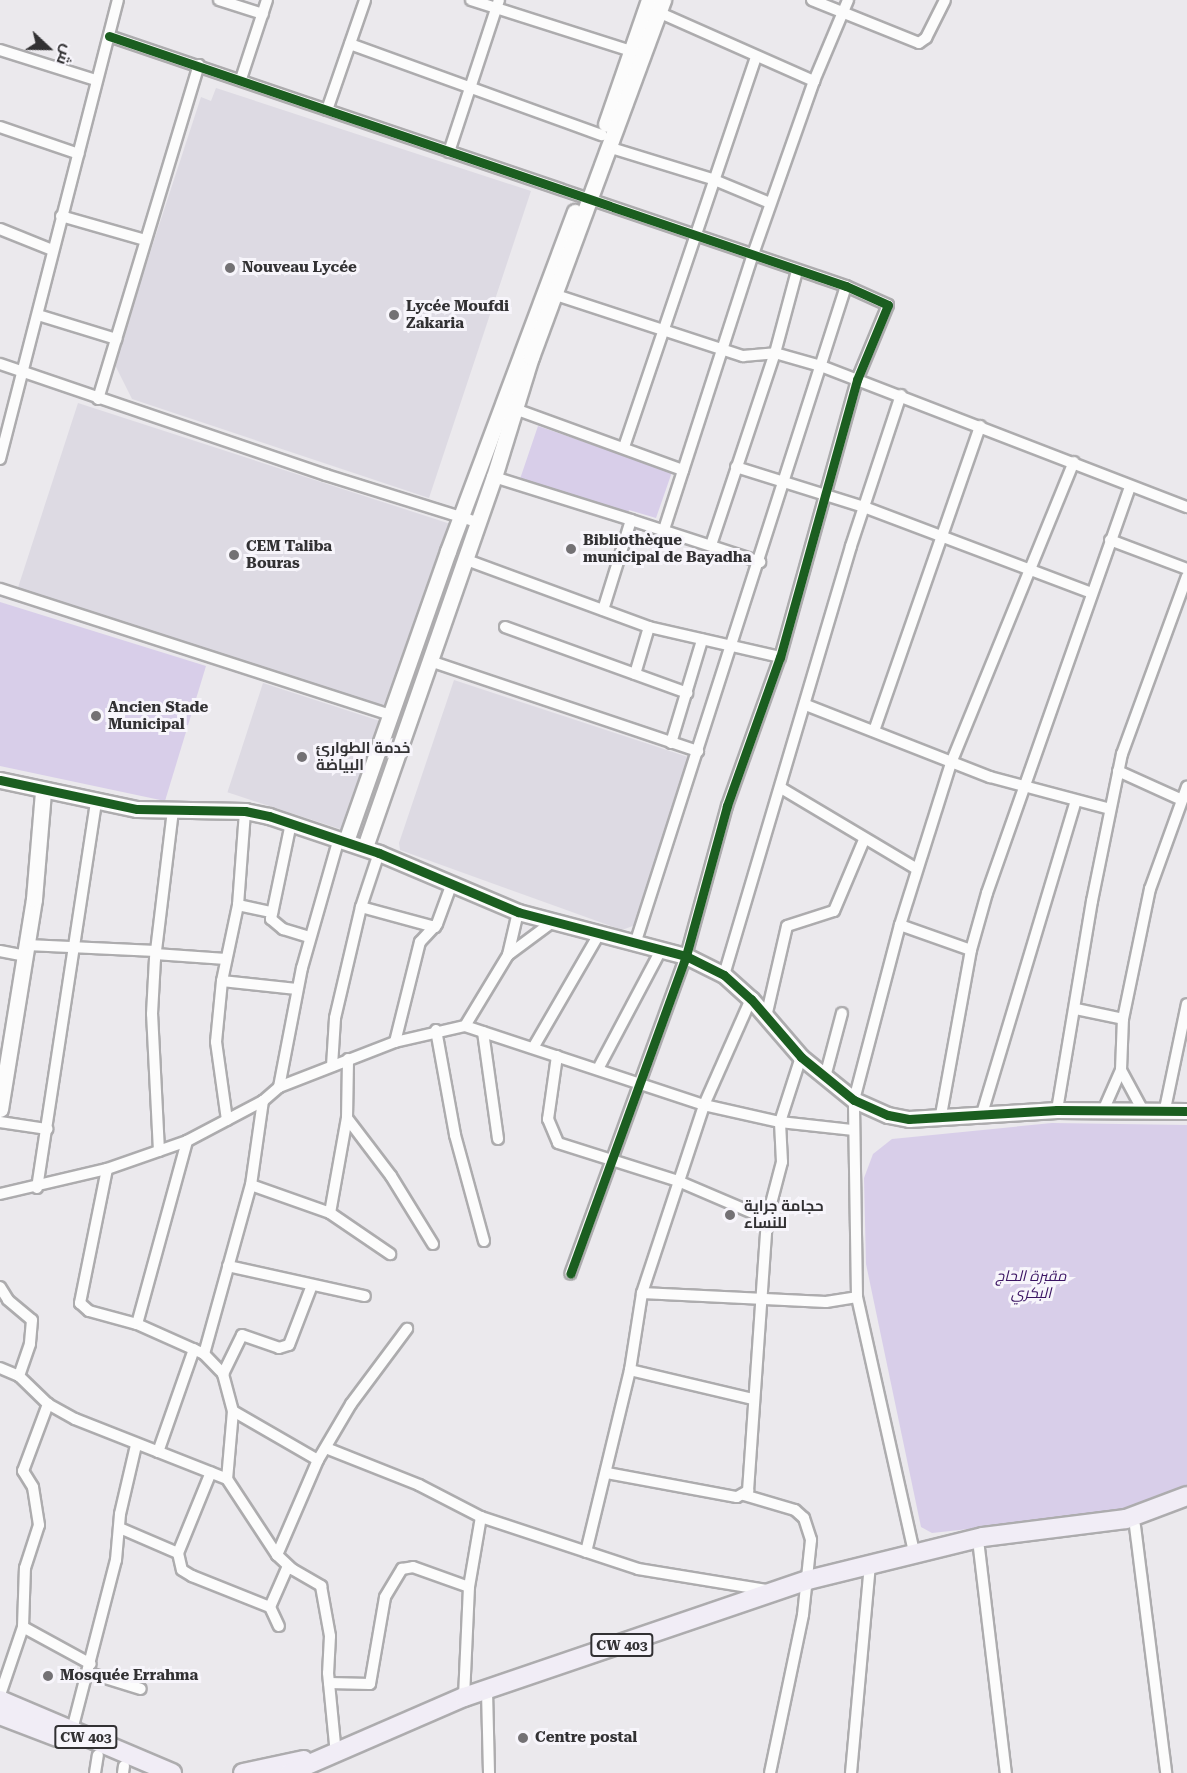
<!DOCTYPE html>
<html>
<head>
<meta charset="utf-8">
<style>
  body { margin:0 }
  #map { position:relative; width:1187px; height:1773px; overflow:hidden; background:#ebe9ed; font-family:"Roboto Serif",Cairo,serif }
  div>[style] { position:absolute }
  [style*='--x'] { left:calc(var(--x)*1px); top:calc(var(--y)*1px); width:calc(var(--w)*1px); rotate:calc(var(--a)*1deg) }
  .built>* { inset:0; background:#dddae3; transform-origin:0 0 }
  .green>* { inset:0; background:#d8cee9 }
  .roads { filter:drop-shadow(2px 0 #adacae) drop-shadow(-2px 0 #adacae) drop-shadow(0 2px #adacae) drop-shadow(0 -2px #adacae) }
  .street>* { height:10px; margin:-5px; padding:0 5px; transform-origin:5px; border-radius:5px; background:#fcfcfc }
  .secondary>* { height:15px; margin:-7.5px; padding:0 7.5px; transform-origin:7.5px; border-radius:7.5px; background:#fcfcfc }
  .primary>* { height:18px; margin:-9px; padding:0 9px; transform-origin:9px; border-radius:9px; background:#f1edf6 }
  .cycleway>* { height:9px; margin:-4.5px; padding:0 4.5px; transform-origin:4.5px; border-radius:4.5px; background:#1b5e20 }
  .dots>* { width:16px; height:16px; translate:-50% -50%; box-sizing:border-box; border:3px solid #f7f5fb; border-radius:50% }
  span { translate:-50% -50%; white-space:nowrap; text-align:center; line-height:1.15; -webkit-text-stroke:6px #f7f5fb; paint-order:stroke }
  .shield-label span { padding:2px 4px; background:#f7f5fb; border:2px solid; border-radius:4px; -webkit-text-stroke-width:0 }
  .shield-label { font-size:14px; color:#323133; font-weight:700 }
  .poi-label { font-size:15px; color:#323133; font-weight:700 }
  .left { translate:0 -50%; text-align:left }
  .park-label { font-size:15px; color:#3a1362; font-style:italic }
  .north { position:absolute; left:18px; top:18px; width:60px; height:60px; -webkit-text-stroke:4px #f7f5fb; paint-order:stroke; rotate:112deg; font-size:16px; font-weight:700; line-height:24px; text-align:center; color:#323133 }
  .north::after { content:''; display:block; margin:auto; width:21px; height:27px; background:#323133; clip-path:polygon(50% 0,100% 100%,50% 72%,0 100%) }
</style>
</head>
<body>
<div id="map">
  <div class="built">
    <i style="clip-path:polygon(216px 88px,531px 191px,429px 498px,132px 399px,114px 363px,201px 97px,211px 101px)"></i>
    <i style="left:78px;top:403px;width:390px;height:194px;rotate:18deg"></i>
    <i style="clip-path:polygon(454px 680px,694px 759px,638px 924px,622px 930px,400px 850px,399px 843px)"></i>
    <i style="left:263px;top:683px;width:126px;height:115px;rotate:18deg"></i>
  </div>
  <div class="green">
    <i style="clip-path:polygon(538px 426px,672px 472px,656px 518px,629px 510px,627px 516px,520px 479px)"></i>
    <i style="clip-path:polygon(0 602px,206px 666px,165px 801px,0 766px)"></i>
    <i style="clip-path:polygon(1052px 1123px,1187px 1125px,1187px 1491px,1135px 1511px,932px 1533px,921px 1527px,866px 1264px,864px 1178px,873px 1154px,892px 1139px)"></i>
  </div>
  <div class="roads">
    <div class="street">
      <i style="--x:219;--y:0;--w:46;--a:17.7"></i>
      <i style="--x:471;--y:0;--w:168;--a:17.7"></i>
      <i style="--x:812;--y:0;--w:115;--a:21.9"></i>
      <i style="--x:919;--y:43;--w:9;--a:-36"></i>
      <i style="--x:926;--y:38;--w:42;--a:-63.4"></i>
      <i style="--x:658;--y:12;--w:171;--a:23.9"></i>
      <i style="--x:814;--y:81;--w:183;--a:109.4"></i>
      <i style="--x:753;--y:254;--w:290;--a:107.9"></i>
      <i style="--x:109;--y:36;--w:778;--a:18.74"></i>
      <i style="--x:846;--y:286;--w:46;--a:24.3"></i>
      <i style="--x:888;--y:305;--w:81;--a:112.5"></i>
      <i style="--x:857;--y:380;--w:288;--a:105.5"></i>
      <i style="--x:780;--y:657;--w:158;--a:109.6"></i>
      <i style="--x:727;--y:806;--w:156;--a:105.3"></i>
      <i style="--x:686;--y:956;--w:338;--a:110"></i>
      <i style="--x:350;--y:44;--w:268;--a:19.9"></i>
      <i style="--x:0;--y:50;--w:101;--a:17.4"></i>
      <i style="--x:241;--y:79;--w:83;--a:-71.8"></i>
      <i style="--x:814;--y:81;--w:88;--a:-67.2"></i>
      <i style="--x:327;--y:110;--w:116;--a:-70.9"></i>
      <i style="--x:0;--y:127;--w:83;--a:18.9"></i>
      <i style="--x:608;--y:147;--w:109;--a:17.1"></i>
      <i style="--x:712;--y:179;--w:63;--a:22.5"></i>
      <i style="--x:449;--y:152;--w:160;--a:-71.8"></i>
      <i style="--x:61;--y:216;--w:87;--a:15.9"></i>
      <i style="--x:0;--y:229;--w:56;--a:22"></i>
      <i style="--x:556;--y:295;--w:197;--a:18.1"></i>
      <i style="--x:743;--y:356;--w:32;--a:-5"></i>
      <i style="--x:775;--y:353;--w:48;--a:15.8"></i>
      <i style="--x:821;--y:366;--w:392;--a:21.1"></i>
      <i style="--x:38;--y:315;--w:82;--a:17.1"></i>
      <i style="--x:0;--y:364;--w:344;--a:18.8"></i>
      <i style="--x:326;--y:475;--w:158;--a:17.3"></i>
      <i style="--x:98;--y:399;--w:349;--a:-73.2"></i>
      <i style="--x:515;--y:409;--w:179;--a:20"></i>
      <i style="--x:624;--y:447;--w:412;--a:-71.3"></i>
      <i style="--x:0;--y:459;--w:474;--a:-75.6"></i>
      <i style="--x:736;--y:467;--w:134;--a:17.4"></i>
      <i style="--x:864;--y:507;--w:243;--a:20.7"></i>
      <i style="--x:494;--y:477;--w:144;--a:17.4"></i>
      <i style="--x:1110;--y:540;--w:82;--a:20.6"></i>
      <i style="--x:711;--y:545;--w:202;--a:-71.6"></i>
      <i style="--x:775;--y:353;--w:85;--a:-75"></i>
      <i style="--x:464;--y:559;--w:197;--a:20.2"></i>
      <i style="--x:649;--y:627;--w:134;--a:12.9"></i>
      <i style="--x:0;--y:589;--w:411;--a:17.9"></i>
      <i style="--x:603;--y:610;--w:94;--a:-72.7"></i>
      <i style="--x:631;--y:520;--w:136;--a:18"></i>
      <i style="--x:505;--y:627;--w:194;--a:19.9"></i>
      <i style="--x:430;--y:661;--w:283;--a:18.6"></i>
      <i style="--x:635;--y:674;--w:49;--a:-73.4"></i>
      <i style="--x:806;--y:705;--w:198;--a:21.4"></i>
      <i style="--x:990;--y:777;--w:124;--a:14.9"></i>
      <i style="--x:874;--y:731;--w:323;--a:-70.8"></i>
      <i style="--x:671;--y:743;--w:108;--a:-73.2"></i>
      <i style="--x:1118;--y:771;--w:70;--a:24.4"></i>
      <i style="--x:781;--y:788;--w:158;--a:30.8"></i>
      <i style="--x:291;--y:823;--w:98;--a:101.8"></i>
      <i style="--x:271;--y:919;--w:16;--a:40"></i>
      <i style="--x:283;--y:929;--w:27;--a:17"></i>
      <i style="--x:238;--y:905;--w:35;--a:12"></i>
      <i style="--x:361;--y:907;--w:77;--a:15.1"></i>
      <i style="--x:900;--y:925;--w:75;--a:19.4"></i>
      <i style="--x:635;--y:944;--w:691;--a:-72.22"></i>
      <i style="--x:27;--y:945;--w:129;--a:2.7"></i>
      <i style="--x:0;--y:951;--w:25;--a:11"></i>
      <i style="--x:155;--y:954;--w:71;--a:4"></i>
      <i style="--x:508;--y:955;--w:57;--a:-36.5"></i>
      <i style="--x:724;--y:975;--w:447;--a:-73.5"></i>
      <i style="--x:851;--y:546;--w:159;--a:-71.7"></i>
      <i style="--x:222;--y:981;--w:75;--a:6.1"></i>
      <i style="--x:1076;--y:1009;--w:48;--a:12"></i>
      <i style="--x:766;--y:1017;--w:93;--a:-77"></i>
      <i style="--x:787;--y:926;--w:49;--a:-17.7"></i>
      <i style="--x:834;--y:911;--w:77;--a:-67.1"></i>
      <i style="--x:465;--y:1026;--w:83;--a:-58.8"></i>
      <i style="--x:508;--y:955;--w:44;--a:-76.9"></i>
      <i style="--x:436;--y:1030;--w:107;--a:79.7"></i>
      <i style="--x:455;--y:1135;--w:110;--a:74.7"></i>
      <i style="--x:483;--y:1032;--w:108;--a:82"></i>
      <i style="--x:395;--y:1042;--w:103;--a:-76"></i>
      <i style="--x:420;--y:942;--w:25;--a:-47"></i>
      <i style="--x:437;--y:924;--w:44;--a:-69.9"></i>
      <i style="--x:533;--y:1048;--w:132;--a:-59.9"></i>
      <i style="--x:557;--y:1056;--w:64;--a:98.1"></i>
      <i style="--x:548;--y:1119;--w:26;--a:67"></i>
      <i style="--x:558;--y:1143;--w:126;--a:17.6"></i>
      <i style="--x:678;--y:1181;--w:97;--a:23.1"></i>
      <i style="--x:332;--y:1066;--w:48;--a:-86.4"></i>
      <i style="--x:335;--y:1018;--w:114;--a:-76.8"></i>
      <i style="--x:361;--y:907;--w:57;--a:-71.6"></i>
      <i style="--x:598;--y:1069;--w:135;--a:-62.1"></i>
      <i style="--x:1121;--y:1070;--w:44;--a:61.7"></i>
      <i style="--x:825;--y:1077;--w:66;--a:-75.1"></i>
      <i style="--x:279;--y:1087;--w:121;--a:-79.1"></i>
      <i style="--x:302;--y:968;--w:135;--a:-74.1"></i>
      <i style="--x:1165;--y:1109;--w:107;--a:-78.2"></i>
      <i style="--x:1057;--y:1110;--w:212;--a:-80.5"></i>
      <i style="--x:1092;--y:901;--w:150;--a:-78.5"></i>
      <i style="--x:1122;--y:754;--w:189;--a:-69.9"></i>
      <i style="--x:1103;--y:1111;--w:45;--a:-66.3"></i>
      <i style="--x:1121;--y:1070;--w:51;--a:-87.8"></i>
      <i style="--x:1123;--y:1019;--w:133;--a:-78.3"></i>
      <i style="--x:1150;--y:889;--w:109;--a:-70.1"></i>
      <i style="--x:941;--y:1115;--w:168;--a:-79.7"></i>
      <i style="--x:971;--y:950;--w:59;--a:-74.3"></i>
      <i style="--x:987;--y:893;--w:430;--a:-70.6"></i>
      <i style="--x:981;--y:1117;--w:330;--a:-73.3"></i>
      <i style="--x:347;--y:1118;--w:73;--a:52.8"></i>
      <i style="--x:391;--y:1176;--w:80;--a:58.3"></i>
      <i style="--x:227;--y:1120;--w:79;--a:-98"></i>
      <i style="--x:216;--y:1042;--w:61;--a:-84.4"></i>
      <i style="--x:222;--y:981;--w:78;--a:-78.1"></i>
      <i style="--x:238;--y:905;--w:94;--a:-85.7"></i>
      <i style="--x:0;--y:1122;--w:48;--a:8.5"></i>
      <i style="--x:159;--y:1151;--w:137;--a:-92.9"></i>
      <i style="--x:152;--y:1014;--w:55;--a:-86.9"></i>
      <i style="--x:155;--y:959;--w:149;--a:-83.1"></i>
      <i style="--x:107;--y:1169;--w:137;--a:101.4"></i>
      <i style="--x:80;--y:1303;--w:12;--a:42"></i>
      <i style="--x:89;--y:1311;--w:50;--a:15.2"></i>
      <i style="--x:137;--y:1324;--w:73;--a:24.1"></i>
      <i style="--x:204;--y:1354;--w:28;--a:46"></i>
      <i style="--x:223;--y:1374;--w:38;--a:75"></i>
      <i style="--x:233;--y:1411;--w:68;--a:95"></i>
      <i style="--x:227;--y:1479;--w:91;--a:56.7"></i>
      <i style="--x:277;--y:1555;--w:21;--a:43"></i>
      <i style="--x:292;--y:1569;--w:34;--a:30"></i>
      <i style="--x:321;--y:1586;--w:51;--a:79.8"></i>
      <i style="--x:330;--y:1636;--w:37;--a:93"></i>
      <i style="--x:328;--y:1673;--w:82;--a:84.4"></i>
      <i style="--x:251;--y:1185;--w:84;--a:19.5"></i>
      <i style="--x:330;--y:1213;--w:73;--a:34.3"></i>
      <i style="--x:37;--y:1188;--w:389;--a:-81.3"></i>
      <i style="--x:0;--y:1194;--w:110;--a:-13.2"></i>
      <i style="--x:107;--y:1169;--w:85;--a:-19.3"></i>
      <i style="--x:187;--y:1141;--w:86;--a:-27.8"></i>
      <i style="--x:263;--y:1101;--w:21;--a:-41"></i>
      <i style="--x:279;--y:1087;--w:124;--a:-21.2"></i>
      <i style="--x:395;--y:1042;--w:72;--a:-12.9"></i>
      <i style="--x:465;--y:1026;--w:252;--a:18.3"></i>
      <i style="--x:704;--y:1105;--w:78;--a:12.6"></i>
      <i style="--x:780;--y:1122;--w:72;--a:6.3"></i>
      <i style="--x:330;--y:1213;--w:97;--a:-79.9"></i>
      <i style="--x:347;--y:1118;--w:59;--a:-89"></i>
      <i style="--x:228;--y:1266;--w:140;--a:12.4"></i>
      <i style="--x:0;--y:1287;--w:15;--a:58"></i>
      <i style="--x:8;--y:1300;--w:31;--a:40"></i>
      <i style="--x:32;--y:1320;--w:24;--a:95"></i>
      <i style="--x:30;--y:1344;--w:34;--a:109"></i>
      <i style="--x:642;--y:1293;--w:184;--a:2.8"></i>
      <i style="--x:826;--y:1302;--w:31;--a:-9"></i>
      <i style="--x:137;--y:1324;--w:190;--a:-74.7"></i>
      <i style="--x:204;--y:1354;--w:175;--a:-74.5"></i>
      <i style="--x:251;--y:1185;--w:85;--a:-81.9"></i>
      <i style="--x:0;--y:1368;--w:21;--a:23"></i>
      <i style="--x:19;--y:1376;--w:40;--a:44"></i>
      <i style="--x:48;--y:1404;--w:31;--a:29"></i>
      <i style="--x:75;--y:1419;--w:163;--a:21.5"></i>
      <i style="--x:630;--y:1370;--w:126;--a:13.3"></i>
      <i style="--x:223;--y:1374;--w:43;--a:-64"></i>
      <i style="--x:242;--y:1335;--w:39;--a:19"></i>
      <i style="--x:279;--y:1348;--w:10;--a:-17"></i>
      <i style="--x:289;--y:1345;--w:64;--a:-69"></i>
      <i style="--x:233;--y:1411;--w:98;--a:30"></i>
      <i style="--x:326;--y:1448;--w:100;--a:21.7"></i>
      <i style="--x:419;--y:1485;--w:70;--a:27.3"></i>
      <i style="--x:481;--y:1517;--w:165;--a:18.3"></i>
      <i style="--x:638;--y:1569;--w:130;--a:9.3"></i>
      <i style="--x:158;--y:1452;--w:109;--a:-70.7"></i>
      <i style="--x:607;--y:1473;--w:132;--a:10.5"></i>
      <i style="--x:737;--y:1497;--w:13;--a:-29"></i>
      <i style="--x:748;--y:1491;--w:273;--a:-86"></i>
      <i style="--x:767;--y:1219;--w:59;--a:-75.3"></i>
      <i style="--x:782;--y:1162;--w:40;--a:-92.9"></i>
      <i style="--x:780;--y:1122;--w:68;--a:-72.1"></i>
      <i style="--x:744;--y:1495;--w:53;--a:16.4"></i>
      <i style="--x:795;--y:1510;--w:12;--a:42"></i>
      <i style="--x:804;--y:1518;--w:23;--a:72"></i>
      <i style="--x:811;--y:1540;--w:75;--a:96.1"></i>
      <i style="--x:803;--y:1615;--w:161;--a:101.8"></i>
      <i style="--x:1135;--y:1526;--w:249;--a:82.8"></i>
      <i style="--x:122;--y:1529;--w:61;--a:23.2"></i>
      <i style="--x:178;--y:1553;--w:17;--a:77"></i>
      <i style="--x:182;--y:1570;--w:12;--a:31"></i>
      <i style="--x:192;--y:1576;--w:84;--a:21.7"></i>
      <i style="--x:270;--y:1607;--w:45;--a:-66.3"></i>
      <i style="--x:979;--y:1548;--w:227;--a:83.2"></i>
      <i style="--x:586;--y:1552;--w:187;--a:-76.4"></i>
      <i style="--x:630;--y:1370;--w:78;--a:-81.1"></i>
      <i style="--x:642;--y:1293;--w:198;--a:-71.7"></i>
      <i style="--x:704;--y:1105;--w:116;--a:-66.1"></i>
      <i style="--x:914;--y:1552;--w:261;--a:-102.6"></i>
      <i style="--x:857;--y:1297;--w:197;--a:-90.9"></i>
      <i style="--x:854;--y:1100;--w:181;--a:-75.3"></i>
      <i style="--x:900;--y:925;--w:170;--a:-72.5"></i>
      <i style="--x:951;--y:763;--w:325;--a:-67.8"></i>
      <i style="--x:178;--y:1553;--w:87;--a:-67.8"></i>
      <i style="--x:277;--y:1555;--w:103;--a:-66.7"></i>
      <i style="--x:318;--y:1460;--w:65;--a:-59.5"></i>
      <i style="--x:351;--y:1404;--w:94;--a:-53.3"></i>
      <i style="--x:270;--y:1607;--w:21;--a:65"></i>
      <i style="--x:23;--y:1627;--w:77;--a:28.6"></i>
      <i style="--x:89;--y:1673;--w:54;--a:17.1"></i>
      <i style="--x:329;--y:1683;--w:41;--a:1.4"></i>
      <i style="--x:370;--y:1684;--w:88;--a:-80.2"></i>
      <i style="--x:385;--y:1597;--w:33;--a:-59"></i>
      <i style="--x:402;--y:1569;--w:11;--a:-10"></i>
      <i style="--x:413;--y:1567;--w:59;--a:19.7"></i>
      <i style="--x:487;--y:1691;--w:82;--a:88.6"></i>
      <i style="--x:0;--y:1695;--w:72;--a:-71.3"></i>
      <i style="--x:23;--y:1627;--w:59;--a:-88.1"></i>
      <i style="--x:25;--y:1568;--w:45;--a:-72"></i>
      <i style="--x:39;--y:1525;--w:38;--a:-99"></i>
      <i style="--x:33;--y:1487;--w:19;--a:-122"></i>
      <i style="--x:23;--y:1471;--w:72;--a:-69.5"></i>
      <i style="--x:464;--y:1697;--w:110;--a:-87.4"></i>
      <i style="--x:469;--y:1587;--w:71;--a:-80.3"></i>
      <i style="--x:72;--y:1730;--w:176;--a:-75.5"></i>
      <i style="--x:116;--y:1560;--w:46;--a:-85"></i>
      <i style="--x:120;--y:1514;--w:71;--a:-76.9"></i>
      <i style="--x:95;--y:1773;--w:18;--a:-81"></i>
      <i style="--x:123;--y:1773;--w:7;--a:-82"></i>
      <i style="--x:851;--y:1773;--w:211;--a:-84.8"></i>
    </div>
    <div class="secondary">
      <i style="--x:606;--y:124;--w:131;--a:-70.9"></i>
      <i style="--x:0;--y:780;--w:140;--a:12"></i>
      <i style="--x:137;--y:809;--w:108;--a:1.1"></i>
      <i style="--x:245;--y:811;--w:25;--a:12"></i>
      <i style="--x:269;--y:816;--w:116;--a:18.6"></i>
      <i style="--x:379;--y:853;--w:151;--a:23"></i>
      <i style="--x:518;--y:912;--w:174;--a:14.7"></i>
      <i style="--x:686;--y:956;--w:42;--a:26.6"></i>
      <i style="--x:724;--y:975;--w:36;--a:42"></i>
      <i style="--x:751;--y:999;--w:77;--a:49.2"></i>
      <i style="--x:801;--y:1057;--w:68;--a:39.1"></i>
      <i style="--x:854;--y:1100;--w:37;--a:24"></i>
      <i style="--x:888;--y:1115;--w:21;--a:11"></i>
      <i style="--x:909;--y:1119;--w:148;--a:-3.5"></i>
      <i style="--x:1057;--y:1110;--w:130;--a:0.4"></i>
      <i style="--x:346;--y:841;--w:307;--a:-70.6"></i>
      <i style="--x:448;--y:551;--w:362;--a:-69.5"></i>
      <i style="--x:365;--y:847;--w:392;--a:-70.8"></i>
      <i style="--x:494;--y:477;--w:126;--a:-72.9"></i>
      <i style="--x:531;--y:357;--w:381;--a:-69.7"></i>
      <i style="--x:0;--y:1109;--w:213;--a:-80.8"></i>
      <i style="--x:34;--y:899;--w:108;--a:-85.2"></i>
    </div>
    <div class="primary">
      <i style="--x:0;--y:1700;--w:187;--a:23"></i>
      <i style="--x:0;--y:1715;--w:61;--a:21.1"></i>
      <i style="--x:243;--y:1773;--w:62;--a:-12"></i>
      <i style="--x:289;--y:1773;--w:191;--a:-23.5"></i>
      <i style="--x:464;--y:1697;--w:363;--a:-18.8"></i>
      <i style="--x:808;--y:1580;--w:180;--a:-13.8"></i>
      <i style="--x:983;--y:1537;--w:144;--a:-7.2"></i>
      <i style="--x:1126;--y:1519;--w:65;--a:-20.7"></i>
    </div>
  </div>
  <div class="cycleway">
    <i style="--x:109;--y:36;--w:778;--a:18.74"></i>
    <i style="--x:846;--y:286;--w:46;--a:24.3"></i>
    <i style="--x:888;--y:305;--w:81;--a:112.5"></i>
    <i style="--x:857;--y:380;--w:288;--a:105.5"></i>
    <i style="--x:780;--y:657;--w:158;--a:109.6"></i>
    <i style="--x:727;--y:806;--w:156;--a:105.3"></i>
    <i style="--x:686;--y:956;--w:338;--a:110"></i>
    <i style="--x:0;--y:780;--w:140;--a:12"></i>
    <i style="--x:137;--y:809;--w:108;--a:1.1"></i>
    <i style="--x:245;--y:811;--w:25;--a:12"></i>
    <i style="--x:269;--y:816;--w:116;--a:18.6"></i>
    <i style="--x:379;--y:853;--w:151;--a:23"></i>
    <i style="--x:518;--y:912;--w:174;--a:14.7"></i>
    <i style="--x:686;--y:956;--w:42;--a:26.6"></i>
    <i style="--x:724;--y:975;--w:36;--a:42"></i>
    <i style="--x:751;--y:999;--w:77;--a:49.2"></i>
    <i style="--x:801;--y:1057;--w:68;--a:39.1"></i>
    <i style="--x:854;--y:1100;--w:37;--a:24"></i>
    <i style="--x:888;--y:1115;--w:21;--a:11"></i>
    <i style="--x:909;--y:1119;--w:148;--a:-3.5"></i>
    <i style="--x:1057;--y:1110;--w:130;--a:0.4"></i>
  </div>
  <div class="dots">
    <i style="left:230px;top:268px;background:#737174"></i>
    <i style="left:394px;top:315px;background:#737174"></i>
    <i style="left:571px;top:549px;background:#737174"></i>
    <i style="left:234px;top:555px;background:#737174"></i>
    <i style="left:96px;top:716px;background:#737174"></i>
    <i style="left:302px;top:757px;background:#737174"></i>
    <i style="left:730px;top:1215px;background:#737174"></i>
    <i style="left:48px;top:1676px;background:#737174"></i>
    <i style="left:523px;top:1738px;background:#737174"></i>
  </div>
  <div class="shield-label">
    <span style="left:622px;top:1645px">CW 403</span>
    <span style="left:86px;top:1737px">CW 403</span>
  </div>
  <div class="poi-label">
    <span class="left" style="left:242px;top:268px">Nouveau Lycée</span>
    <span class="left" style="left:406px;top:315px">Lycée Moufdi<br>Zakaria</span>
    <span class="left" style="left:583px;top:549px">Bibliothèque<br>municipal de Bayadha</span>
    <span class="left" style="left:246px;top:555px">CEM Taliba<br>Bouras</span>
    <span class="left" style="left:108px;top:716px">Ancien Stade<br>Municipal</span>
    <span class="left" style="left:316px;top:757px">خدمة الطوارئ<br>البياضة</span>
    <span class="left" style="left:744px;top:1215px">حجامة جراية<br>للنساء</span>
    <span class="left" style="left:60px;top:1676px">Mosquée Errahma</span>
    <span class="left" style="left:535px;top:1738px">Centre postal</span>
  </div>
  <div class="park-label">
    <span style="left:1031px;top:1285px">مقبرة الحاج<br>البكري</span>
  </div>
  <div class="north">ش</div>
</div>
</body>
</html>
